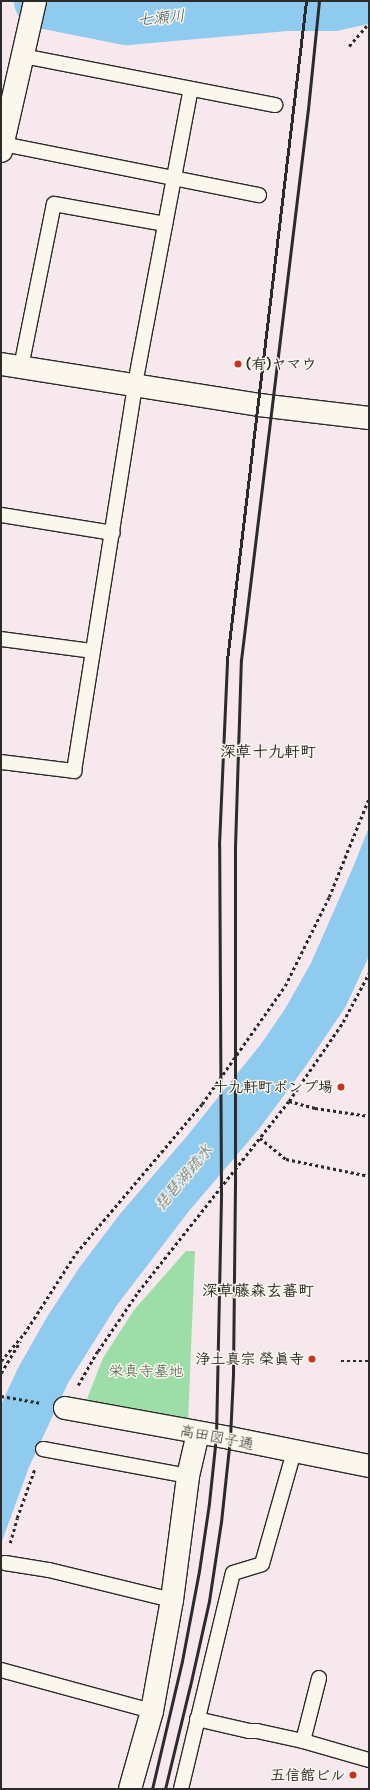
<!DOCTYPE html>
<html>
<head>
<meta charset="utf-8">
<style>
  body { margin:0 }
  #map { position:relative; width:370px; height:1790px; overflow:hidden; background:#f6e8ed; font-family:"Patrick Hand","Klee One",sans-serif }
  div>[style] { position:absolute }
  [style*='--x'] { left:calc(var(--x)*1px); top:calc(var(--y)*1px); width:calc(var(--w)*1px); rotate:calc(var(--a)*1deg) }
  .green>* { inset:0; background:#9ddea8 }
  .water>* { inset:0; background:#8fcbef }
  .river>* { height:49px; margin:-24.5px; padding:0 24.5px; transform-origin:24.5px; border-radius:24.5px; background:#8fcbef }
  .path>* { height:2.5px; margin-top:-1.25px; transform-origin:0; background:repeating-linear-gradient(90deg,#2b2b2b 0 3px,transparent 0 6px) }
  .roads { filter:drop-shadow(1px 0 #2b2b2b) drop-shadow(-1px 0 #2b2b2b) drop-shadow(0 1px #2b2b2b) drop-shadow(0 -1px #2b2b2b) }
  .service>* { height:14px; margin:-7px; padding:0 7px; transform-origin:7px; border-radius:7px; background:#fbf7ec }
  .minor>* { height:22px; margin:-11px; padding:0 11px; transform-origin:11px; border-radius:11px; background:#fbf7ec }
  .rail>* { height:3px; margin:-1.5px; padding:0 1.5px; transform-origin:1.5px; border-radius:1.5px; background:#2b2b2b }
  .dots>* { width:11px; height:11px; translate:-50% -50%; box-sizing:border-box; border:2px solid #fbf7ec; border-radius:50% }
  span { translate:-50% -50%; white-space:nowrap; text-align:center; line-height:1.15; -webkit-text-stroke:3px #fbf7ec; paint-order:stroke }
  .poi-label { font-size:15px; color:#2b2b2b; font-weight:700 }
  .left { translate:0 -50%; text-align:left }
  .right { translate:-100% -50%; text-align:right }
  .park-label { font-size:15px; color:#48584a }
  .street-label { font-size:15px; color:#2b2b2b }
  .water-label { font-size:16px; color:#495b66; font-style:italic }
  .neighbourhood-label { font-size:16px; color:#2b2b2b; font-weight:700 }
  .frame { position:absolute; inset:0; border:2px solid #2b2b2b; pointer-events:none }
</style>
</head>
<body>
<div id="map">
  <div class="green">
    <i style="clip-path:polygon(186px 1251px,195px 1251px,188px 1423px,85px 1404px,103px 1358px,134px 1310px)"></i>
  </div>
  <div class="water">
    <i style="clip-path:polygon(369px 827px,369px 956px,346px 1006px,305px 1067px,259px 1129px,189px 1211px,117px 1305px,68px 1383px,29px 1467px,1px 1544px,1px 1405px,18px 1368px,47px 1317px,79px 1268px,120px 1214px,187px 1136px,261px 1044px,285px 1009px,311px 963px,354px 865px)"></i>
  </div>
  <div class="river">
    <i style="--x:38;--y:1;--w:8;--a:23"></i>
    <i style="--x:45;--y:4;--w:83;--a:11.2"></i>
    <i style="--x:126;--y:20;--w:162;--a:-5"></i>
    <i style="--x:287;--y:6;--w:46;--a:0"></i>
    <i style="--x:333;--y:6;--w:25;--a:-12"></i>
  </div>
  <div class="path">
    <i style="--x:349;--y:46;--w:30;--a:-49"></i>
    <i style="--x:289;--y:1101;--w:27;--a:15"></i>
    <i style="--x:315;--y:1108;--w:55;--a:8.4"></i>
    <i style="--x:260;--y:1138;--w:33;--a:39"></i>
    <i style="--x:286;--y:1159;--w:85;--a:11.6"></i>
    <i style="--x:1;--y:1361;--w:35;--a:-50"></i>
    <i style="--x:24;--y:1334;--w:96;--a:-57.3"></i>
    <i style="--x:76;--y:1253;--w:195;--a:-49.8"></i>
    <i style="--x:202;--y:1104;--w:144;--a:-54.9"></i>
    <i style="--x:285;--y:986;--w:99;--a:-63.7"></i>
    <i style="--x:329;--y:897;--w:107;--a:-68"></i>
    <i style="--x:341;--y:1361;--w:28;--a:0"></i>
    <i style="--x:1;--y:1373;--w:37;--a:-59"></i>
    <i style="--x:78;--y:1385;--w:39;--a:-60"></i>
    <i style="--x:98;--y:1351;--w:71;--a:-55.9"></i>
    <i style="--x:138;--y:1292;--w:243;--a:-51.7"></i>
    <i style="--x:289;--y:1101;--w:96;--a:-55.6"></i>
    <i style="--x:343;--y:1022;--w:55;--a:-62"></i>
    <i style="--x:1;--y:1396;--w:41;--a:9.9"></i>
    <i style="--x:10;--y:1543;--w:26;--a:-74"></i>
    <i style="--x:17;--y:1518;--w:53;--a:-70.2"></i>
  </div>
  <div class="roads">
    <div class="service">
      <i style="--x:23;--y:56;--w:257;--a:11"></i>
      <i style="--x:3;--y:144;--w:261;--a:11.3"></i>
      <i style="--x:21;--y:367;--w:166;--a:-78.6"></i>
      <i style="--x:54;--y:204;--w:113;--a:10.2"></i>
      <i style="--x:1;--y:515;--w:113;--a:9.1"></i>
      <i style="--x:1;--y:639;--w:92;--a:7.5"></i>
      <i style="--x:1;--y:762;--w:74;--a:7"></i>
      <i style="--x:74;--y:771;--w:392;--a:-81"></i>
      <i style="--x:135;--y:384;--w:300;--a:-79.3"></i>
      <i style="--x:43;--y:1449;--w:147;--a:10.5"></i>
      <i style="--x:5;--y:1563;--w:45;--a:9"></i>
      <i style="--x:49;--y:1570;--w:127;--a:13.7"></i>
      <i style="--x:1;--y:1670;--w:156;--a:15.2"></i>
      <i style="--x:197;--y:1719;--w:53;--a:13"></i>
      <i style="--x:249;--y:1731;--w:8;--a:0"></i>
      <i style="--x:257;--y:1731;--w:47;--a:12.3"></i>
      <i style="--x:303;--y:1741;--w:69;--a:16.1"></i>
      <i style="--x:303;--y:1741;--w:65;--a:-75.7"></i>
      <i style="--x:181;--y:1789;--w:222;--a:-76.5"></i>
      <i style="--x:233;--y:1573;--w:30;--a:-17"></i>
      <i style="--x:262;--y:1564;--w:116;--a:-74.1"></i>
    </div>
    <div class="minor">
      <i style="--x:1;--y:151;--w:154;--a:-77.2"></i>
      <i style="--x:1;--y:364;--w:261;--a:9"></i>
      <i style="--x:259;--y:405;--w:111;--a:6.7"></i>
      <i style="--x:65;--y:1408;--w:168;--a:10.3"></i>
      <i style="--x:230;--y:1438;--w:142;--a:11.4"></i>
      <i style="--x:130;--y:1789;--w:81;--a:-74.2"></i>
      <i style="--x:152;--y:1711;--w:113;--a:-79.8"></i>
      <i style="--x:172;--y:1600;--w:125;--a:-82.6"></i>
      <i style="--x:188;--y:1476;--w:44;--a:-76.9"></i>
    </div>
  </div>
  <div class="rail">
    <i style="--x:152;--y:1789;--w:131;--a:-76.8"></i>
    <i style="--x:182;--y:1661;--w:92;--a:-79.3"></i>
    <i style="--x:199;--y:1571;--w:69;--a:-81.6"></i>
    <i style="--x:209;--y:1503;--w:67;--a:-84"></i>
    <i style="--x:216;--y:1436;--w:243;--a:-88.8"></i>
    <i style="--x:221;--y:1193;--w:348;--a:-90.3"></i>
    <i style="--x:219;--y:845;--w:185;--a:-87.5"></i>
    <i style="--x:227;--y:660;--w:664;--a:-83.16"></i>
    <i style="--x:165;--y:1789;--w:106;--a:-76.4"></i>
    <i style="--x:190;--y:1686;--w:87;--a:-77.4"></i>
    <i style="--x:209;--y:1601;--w:80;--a:-81.4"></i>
    <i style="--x:221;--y:1522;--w:84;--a:-83.9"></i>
    <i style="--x:230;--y:1438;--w:64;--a:-87.3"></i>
    <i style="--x:233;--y:1374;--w:197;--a:-89.4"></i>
    <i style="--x:235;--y:1177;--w:330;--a:-90"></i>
    <i style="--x:235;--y:847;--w:187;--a:-88.2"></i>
    <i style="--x:241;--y:660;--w:555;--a:-83.07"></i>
    <i style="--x:308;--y:109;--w:109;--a:-84.2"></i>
  </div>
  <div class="dots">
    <i style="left:238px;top:364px;background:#c8321e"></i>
    <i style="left:341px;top:1087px;background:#c8321e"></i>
    <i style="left:312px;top:1359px;background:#c8321e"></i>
    <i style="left:353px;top:1775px;background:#c8321e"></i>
  </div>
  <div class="poi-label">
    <span class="left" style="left:246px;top:364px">(有)ヤマウ</span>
    <span class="right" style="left:333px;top:1087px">十九軒町ポンプ場</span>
    <span class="right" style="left:304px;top:1359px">浄土真宗 榮眞寺</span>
    <span class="right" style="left:345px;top:1775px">五信館ビル</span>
  </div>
  <div class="park-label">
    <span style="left:146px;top:1371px">栄真寺墓地</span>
  </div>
  <div class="street-label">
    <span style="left:217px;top:1437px;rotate:11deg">高田図子通</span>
  </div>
  <div class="water-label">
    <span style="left:161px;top:17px;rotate:-5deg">七瀬川</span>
    <span style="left:183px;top:1177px;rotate:-50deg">琵琶湖疏水</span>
  </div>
  <div class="neighbourhood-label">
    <span style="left:268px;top:751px">深草十九軒町</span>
    <span style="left:258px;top:1290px">深草藤森玄蕃町</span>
  </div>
  <div class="frame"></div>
</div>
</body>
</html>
